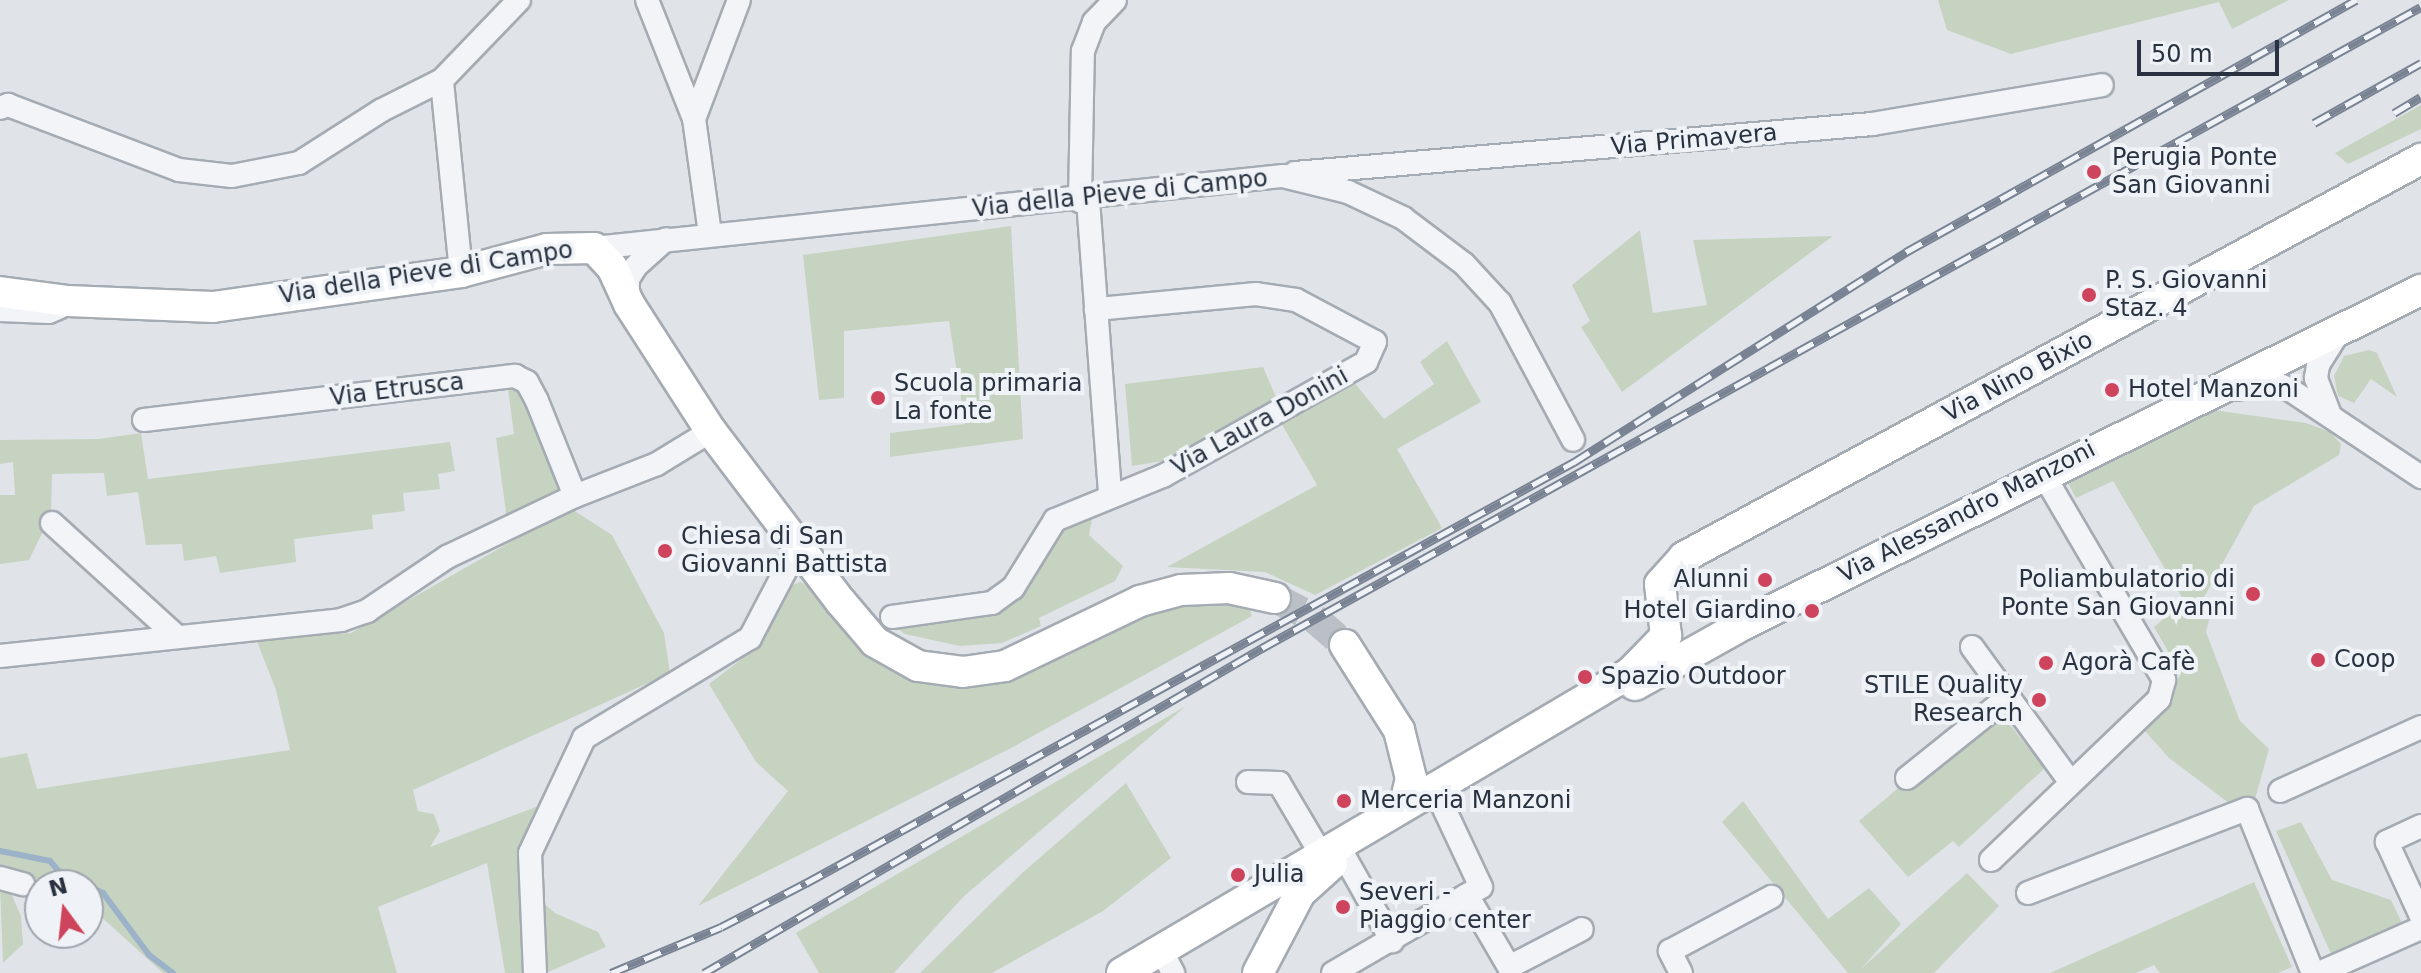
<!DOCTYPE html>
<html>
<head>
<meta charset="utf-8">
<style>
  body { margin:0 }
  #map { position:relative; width:2421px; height:973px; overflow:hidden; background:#e0e4e9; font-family:"DejaVu Sans",sans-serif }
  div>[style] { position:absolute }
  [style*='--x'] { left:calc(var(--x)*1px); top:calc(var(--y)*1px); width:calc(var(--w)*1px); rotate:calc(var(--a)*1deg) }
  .green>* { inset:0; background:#c6d3c1 }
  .stream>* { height:6px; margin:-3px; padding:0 3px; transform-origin:3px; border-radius:3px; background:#9bb2c9 }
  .secondary-tunnel>* { height:30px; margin-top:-15px; transform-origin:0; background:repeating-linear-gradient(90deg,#bbc0c7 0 30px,transparent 0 45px) }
  .roads { filter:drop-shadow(2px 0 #a5abb3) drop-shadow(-2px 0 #a5abb3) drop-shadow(0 2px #a5abb3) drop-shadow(0 -2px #a5abb3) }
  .street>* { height:22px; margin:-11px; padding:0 11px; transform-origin:11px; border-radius:11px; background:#f3f4f7 }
  .secondary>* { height:30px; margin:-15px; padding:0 15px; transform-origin:15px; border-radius:15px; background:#fff }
  .rail>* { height:9px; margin-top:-4.5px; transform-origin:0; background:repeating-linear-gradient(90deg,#eff2f6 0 18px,#798393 0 36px); box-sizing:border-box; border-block:2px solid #798393 }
  .dots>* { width:22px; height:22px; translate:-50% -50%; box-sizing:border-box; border:4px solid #eff2f6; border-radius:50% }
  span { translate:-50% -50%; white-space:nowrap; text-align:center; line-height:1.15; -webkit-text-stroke:8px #eff2f6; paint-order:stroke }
  .street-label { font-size:24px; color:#283240 }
  .poi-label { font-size:24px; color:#283240 }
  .left { translate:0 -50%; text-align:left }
  .right { translate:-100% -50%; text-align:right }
  .north { position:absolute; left:24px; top:869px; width:80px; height:80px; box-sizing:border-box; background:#eff2f6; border:2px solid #9fa5ad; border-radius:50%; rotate:345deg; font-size:22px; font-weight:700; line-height:32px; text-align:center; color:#283240 }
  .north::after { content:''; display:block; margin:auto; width:28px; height:36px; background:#ce445c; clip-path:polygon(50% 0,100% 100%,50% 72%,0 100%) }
  .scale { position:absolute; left:2137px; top:40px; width:142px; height:36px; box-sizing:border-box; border:4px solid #283240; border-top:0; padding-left:10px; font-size:24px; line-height:28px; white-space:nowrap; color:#283240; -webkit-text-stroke:6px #eff2f6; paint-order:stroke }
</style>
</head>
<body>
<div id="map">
  <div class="green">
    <i style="clip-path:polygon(1938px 0,2289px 0,2232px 29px,2219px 2px,2011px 54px,1947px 30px)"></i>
    <i style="clip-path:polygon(2421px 105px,2421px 129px,2348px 164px,2335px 153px)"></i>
    <i style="clip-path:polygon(1011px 226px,1023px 439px,890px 457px,890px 433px,965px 424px,949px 321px,844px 331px,844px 398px,819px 400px,803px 255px)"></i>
    <i style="clip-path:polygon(1640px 230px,1653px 313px,1707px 305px,1693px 240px,1833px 236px,1622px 392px,1581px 327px,1590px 321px,1572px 285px)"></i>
    <i style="clip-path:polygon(1447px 341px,1481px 402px,1397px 449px,1442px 528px,1315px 595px,1265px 572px,1167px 567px,1317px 485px,1281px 423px,1353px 381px,1384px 419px,1434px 384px,1420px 362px)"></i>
    <i style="clip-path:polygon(2369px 350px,2377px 353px,2397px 397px,2371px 379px,2354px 403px,2338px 396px,2334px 376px,2344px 356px)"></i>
    <i style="clip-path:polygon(1263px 367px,1279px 404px,1162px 461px,1132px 466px,1125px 384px)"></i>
    <i style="clip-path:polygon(507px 382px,527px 391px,565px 491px,507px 520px,496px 438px,514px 434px)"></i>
    <i style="clip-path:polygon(2213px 410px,2306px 423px,2330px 432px,2341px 444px,2339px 455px,2254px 506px,2203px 599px,2213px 604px,2206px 632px,2240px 721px,2269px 749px,2254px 803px,2233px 806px,2169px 758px,2144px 730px,2181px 674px,2154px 627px,2184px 601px,2113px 481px,2076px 498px,2068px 483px)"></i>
    <i style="clip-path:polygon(141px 433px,148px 479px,450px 442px,455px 471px,438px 474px,440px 489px,403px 493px,405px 511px,372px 515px,373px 529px,294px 539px,296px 562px,220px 573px,216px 556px,184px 561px,182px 544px,146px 545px,138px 492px,107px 496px,104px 473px,52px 474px,51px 515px,29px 560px,0 564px,0 495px,15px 495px,13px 462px,0 464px,0 440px,99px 439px)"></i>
    <i style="clip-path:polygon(570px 508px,612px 535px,664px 633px,670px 673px,413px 790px,418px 811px,434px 814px,440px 831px,430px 847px,544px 804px,523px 886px,555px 913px,598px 932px,606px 947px,546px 973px,505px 973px,487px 863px,378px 907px,397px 973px,163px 973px,88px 905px,88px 885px,46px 885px,0 868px,0 758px,27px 753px,37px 789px,290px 750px,276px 690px,256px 639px,351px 633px)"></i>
    <i style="clip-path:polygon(1094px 509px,1089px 535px,1123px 566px,1115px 581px,1039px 618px,1041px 626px,1002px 643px,960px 646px,905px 634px,895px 627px,994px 614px,1059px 528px)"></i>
    <i style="clip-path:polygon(800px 582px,809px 586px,843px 627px,936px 680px,1194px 601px,1235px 601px,1249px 608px,1252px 616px,1013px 747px,698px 906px,788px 791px,756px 762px,709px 684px,763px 643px,786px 588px)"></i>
    <i style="clip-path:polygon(1186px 706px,963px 897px,894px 973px,819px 973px,796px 933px)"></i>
    <i style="clip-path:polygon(1995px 707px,2045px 768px,1959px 847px,1953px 841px,1908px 877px,1859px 821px)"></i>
    <i style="clip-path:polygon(1126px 783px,1171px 858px,1103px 911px,992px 973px,920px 973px,1021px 874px)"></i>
    <i style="clip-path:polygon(1743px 801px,1828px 919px,1869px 888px,1901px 924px,1861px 969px,1967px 873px,1999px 906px,1934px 973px,1848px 973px,1722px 822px)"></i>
    <i style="clip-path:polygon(2301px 822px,2332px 880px,2391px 900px,2403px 925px,2332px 956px,2276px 831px)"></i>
    <i style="clip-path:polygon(2254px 882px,2292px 967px,2278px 973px,2160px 973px,2154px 965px,2136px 973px,2050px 973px)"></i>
    <i style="clip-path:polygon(0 886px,10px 891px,21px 916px,23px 944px,3px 963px)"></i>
  </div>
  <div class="stream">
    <i style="--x:0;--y:851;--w:51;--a:11.3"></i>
    <i style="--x:50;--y:861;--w:32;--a:49"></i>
    <i style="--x:88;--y:886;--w:17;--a:25"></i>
    <i style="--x:103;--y:893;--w:77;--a:53.4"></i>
    <i style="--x:149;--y:955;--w:30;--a:37"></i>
  </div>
  <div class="secondary-tunnel">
    <i style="--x:1275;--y:598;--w:44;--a:27.1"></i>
    <i style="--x:1314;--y:618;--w:41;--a:41.1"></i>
  </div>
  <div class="roads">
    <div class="street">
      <i style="--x:647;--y:0;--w:128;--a:68.4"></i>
      <i style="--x:0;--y:108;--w:9;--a:-21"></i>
      <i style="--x:8;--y:105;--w:183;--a:20.8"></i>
      <i style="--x:179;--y:170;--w:53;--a:6.5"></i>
      <i style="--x:232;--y:176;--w:68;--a:-11"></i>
      <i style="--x:299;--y:163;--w:98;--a:-32.6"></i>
      <i style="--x:382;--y:110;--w:67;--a:-26.6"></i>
      <i style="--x:1295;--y:173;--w:579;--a:-4.85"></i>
      <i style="--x:1872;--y:124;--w:233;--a:-9.6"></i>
      <i style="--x:1088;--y:200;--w:297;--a:85.7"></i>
      <i style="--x:1080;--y:201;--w:150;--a:-88.9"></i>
      <i style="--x:1083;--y:51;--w:31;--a:-69"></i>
      <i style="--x:1094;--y:22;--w:30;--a:-46"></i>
      <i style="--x:710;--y:234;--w:116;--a:-97.9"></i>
      <i style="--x:694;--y:119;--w:127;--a:-69.3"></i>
      <i style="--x:594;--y:248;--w:693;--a:-5.97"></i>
      <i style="--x:1283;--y:176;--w:67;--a:13.8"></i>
      <i style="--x:1348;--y:192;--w:61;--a:25.3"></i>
      <i style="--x:1403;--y:218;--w:76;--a:37"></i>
      <i style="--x:1464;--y:264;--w:53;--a:47.3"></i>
      <i style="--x:1500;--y:303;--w:155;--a:61.9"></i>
      <i style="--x:461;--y:272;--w:193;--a:-95.7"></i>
      <i style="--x:442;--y:80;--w:111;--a:-46.1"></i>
      <i style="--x:628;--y:299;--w:20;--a:-90"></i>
      <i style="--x:628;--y:279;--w:15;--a:-58"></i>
      <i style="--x:636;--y:266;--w:40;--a:-42"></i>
      <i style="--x:0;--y:310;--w:49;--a:2.3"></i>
      <i style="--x:49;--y:312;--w:12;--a:-24"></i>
      <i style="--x:2235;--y:389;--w:40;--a:-8.5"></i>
      <i style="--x:2275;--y:383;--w:15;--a:23"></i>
      <i style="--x:2289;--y:389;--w:159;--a:33.7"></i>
      <i style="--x:2330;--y:415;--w:40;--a:-111"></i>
      <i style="--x:2316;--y:378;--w:13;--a:-81"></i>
      <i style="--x:2318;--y:365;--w:40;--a:-58"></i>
      <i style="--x:144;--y:420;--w:374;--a:-6.8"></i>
      <i style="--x:515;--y:376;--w:13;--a:27"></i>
      <i style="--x:527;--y:382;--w:21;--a:62"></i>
      <i style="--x:537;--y:401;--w:102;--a:68.2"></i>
      <i style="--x:52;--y:523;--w:168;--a:42.3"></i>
      <i style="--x:892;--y:617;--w:101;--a:-8"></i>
      <i style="--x:992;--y:603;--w:26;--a:-36"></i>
      <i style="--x:1013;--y:588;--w:80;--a:-58.3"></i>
      <i style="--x:1055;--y:520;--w:117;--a:-22.2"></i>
      <i style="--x:1163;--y:476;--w:233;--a:-29.3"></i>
      <i style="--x:1366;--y:362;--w:22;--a:-66"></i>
      <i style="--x:1375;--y:342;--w:89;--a:-152"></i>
      <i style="--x:1296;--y:300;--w:40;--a:-171.5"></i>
      <i style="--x:1256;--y:294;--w:161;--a:174.6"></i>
      <i style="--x:1972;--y:647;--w:168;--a:53.9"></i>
      <i style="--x:0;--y:656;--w:343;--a:-6"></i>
      <i style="--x:341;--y:620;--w:28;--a:-19"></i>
      <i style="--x:367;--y:611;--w:97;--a:-34"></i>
      <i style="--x:447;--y:557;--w:142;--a:-25.5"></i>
      <i style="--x:575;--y:496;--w:88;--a:-21.3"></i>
      <i style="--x:657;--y:464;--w:63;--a:-31.4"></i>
      <i style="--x:1907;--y:778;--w:129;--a:-38.7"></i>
      <i style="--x:1248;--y:782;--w:31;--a:2"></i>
      <i style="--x:1279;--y:783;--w:82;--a:59.4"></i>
      <i style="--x:2280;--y:791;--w:155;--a:-24.4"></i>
      <i style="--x:2421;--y:826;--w:38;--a:155"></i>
      <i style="--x:2387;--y:842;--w:81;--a:65.3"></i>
      <i style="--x:1344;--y:856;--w:98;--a:60.5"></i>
      <i style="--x:1991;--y:860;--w:233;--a:-43.8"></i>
      <i style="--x:2159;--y:699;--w:20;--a:-75"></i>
      <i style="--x:2164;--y:680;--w:239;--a:-120.4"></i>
      <i style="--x:0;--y:878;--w:24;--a:15"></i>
      <i style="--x:2028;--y:893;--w:235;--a:-21"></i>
      <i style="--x:2247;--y:809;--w:177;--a:68.1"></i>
      <i style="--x:1467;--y:895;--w:83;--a:59.7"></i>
      <i style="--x:1509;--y:967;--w:82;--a:-27.5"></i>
      <i style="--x:1161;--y:950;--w:26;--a:62"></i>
      <i style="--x:535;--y:973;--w:120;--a:-92.4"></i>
      <i style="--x:530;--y:853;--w:127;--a:-64.8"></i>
      <i style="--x:584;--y:738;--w:194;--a:-31.1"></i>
      <i style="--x:750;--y:638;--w:104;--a:-62.4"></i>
      <i style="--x:1333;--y:973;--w:171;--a:-30.2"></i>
      <i style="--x:1481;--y:887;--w:96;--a:-115.2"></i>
      <i style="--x:1681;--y:973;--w:25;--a:-117"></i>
      <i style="--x:1670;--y:951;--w:115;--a:-28.1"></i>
      <i style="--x:2319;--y:973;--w:111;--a:-23.8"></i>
    </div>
    <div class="secondary">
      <i style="--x:0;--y:292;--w:69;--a:7.5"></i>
      <i style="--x:68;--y:301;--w:145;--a:2.4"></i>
      <i style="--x:213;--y:307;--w:250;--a:-8"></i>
      <i style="--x:461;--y:272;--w:89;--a:-15"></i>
      <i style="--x:547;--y:249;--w:47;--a:-1.2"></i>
      <i style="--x:594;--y:248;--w:26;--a:47"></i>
      <i style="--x:612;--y:267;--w:41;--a:65.3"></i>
      <i style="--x:629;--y:304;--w:151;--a:57.2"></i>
      <i style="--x:711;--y:431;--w:215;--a:52.8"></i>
      <i style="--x:841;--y:602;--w:52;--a:49.6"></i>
      <i style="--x:875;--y:642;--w:49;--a:29.2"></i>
      <i style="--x:918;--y:666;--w:45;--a:7.6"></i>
      <i style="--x:963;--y:672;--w:42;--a:-8.1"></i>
      <i style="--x:1005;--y:666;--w:150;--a:-25.7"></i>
      <i style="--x:1140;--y:601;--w:42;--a:-15"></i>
      <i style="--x:1181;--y:590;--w:48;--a:-2.4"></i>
      <i style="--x:1229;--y:588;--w:47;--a:12.3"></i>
      <i style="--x:1345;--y:645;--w:101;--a:57.6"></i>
      <i style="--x:1399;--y:730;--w:49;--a:76"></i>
      <i style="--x:1411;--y:778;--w:27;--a:103"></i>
      <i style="--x:1635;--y:685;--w:125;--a:-29.2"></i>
      <i style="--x:1744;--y:624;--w:755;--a:-26.26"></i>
      <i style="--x:1122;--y:973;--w:590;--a:-30.56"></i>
      <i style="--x:1630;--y:673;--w:52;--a:-45.8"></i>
      <i style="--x:1666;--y:636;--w:52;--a:-96.6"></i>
      <i style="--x:1660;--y:584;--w:36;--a:-48"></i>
      <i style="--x:1684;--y:557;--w:838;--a:-28.37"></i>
      <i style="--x:1258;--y:973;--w:90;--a:-62.3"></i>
      <i style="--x:1300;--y:893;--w:43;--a:-42.2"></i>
    </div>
  </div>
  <div class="rail">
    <i style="--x:2394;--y:113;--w:31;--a:-31"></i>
    <i style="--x:2314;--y:123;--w:123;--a:-29.3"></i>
    <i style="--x:611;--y:973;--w:119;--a:-22.7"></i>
    <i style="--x:721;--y:927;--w:96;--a:-27.4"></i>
    <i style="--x:806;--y:883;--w:876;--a:-28.73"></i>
    <i style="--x:1574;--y:462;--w:393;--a:-32.3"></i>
    <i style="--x:1906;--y:252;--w:516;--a:-29.25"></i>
    <i style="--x:704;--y:973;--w:646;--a:-30.22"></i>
    <i style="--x:1262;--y:648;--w:1324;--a:-28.95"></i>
  </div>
  <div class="dots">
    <i style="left:2094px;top:172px;background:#ce445c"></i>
    <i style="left:2089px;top:295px;background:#ce445c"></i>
    <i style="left:2112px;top:390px;background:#ce445c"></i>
    <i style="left:878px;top:398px;background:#ce445c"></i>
    <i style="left:665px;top:551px;background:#ce445c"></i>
    <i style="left:1765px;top:580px;background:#ce445c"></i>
    <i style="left:2253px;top:594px;background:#ce445c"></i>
    <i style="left:1812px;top:611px;background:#ce445c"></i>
    <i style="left:2318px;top:660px;background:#ce445c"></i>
    <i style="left:2046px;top:663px;background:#ce445c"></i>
    <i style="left:1585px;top:677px;background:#ce445c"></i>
    <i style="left:2039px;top:700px;background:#ce445c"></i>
    <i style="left:1344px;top:801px;background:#ce445c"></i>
    <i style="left:1238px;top:875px;background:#ce445c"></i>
    <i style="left:1343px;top:907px;background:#ce445c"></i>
  </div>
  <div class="street-label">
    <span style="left:1694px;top:140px;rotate:-5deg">Via Primavera</span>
    <span style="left:1120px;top:194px;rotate:-6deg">Via della Pieve di Campo</span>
    <span style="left:426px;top:273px;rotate:-9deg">Via della Pieve di Campo</span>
    <span style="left:2018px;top:377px;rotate:-28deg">Via Nino Bixio</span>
    <span style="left:397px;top:390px;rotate:-7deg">Via Etrusca</span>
    <span style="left:1260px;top:422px;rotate:-29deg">Via Laura Donini</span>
    <span style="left:1967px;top:512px;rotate:-27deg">Via Alessandro Manzoni</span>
  </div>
  <div class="poi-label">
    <span class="left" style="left:2112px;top:172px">Perugia Ponte<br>San Giovanni</span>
    <span class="left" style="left:2105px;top:295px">P. S. Giovanni<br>Staz. 4</span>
    <span class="left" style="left:894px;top:398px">Scuola primaria<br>La fonte</span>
    <span class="left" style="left:2128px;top:390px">Hotel Manzoni</span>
    <span class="left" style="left:681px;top:551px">Chiesa di San<br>Giovanni Battista</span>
    <span class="right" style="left:1749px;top:580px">Alunni</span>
    <span class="right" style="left:2235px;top:594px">Poliambulatorio di<br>Ponte San Giovanni</span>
    <span class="right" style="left:1796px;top:611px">Hotel Giardino</span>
    <span class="left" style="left:2334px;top:660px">Coop</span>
    <span class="left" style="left:2062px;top:663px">Agorà Cafè</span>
    <span class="left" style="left:1601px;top:677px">Spazio Outdoor</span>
    <span class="right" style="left:2023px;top:700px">STILE Quality<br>Research</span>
    <span class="left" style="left:1360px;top:801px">Merceria Manzoni</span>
    <span class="left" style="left:1254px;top:875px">Julia</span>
    <span class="left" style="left:1359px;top:907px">Severi -<br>Piaggio center</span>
  </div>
  <div class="north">N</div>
  <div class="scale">50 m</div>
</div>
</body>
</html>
